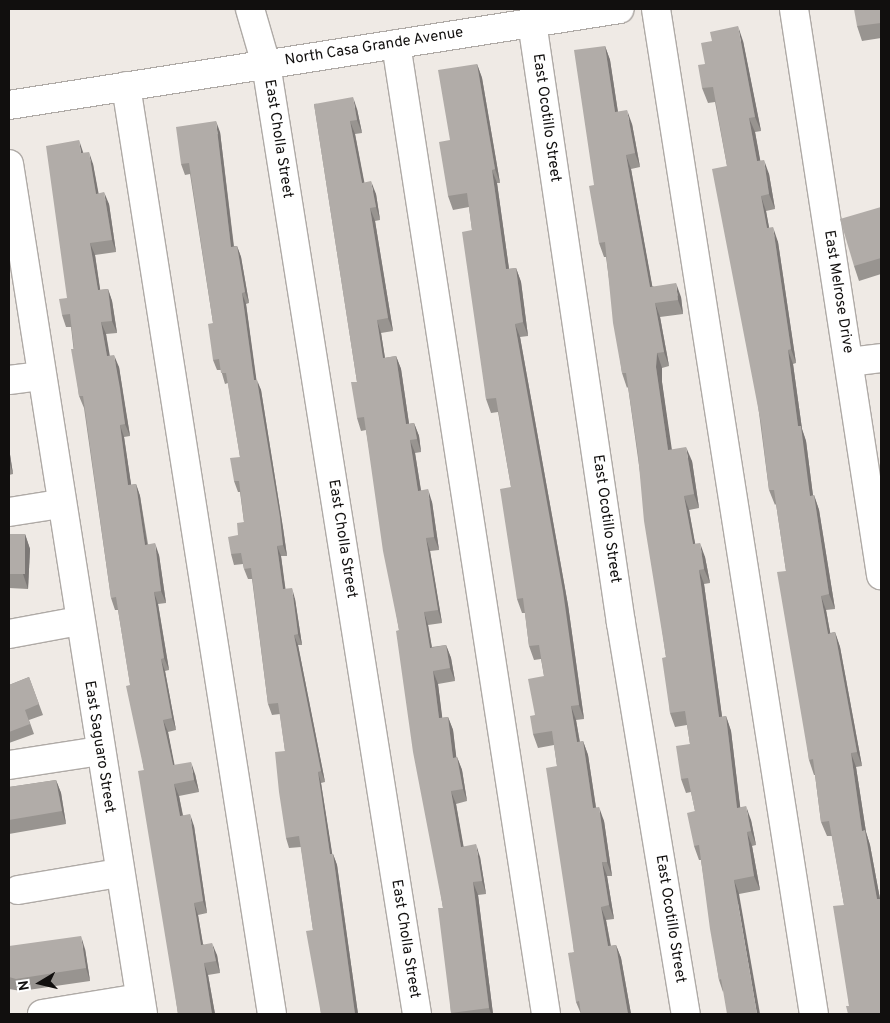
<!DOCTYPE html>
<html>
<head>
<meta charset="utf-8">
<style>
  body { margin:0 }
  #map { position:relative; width:890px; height:1023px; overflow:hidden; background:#efeae5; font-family:Overpass,sans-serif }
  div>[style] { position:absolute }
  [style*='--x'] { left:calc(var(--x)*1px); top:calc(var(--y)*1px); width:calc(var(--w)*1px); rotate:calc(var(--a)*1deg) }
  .roads { filter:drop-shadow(1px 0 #afaaa6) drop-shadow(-1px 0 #afaaa6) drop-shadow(0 1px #afaaa6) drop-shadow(0 -1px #afaaa6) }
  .minor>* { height:28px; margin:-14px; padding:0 14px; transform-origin:14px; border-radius:14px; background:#fff }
  .wall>* { inset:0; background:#989490 }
  .shaded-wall>* { inset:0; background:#7c7876 }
  .building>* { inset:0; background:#b1aca8; transform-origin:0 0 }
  span { translate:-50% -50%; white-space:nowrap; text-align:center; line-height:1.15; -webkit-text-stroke:4.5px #fff; paint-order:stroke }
  .street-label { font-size:15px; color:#110f0e }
  .frame { position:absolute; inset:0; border:10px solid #110f0e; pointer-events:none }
  .north { position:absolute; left:15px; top:958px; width:50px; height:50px; -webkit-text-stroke:4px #fff; paint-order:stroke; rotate:261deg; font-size:14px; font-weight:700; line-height:20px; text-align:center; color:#110f0e }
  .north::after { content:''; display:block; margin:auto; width:18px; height:22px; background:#110f0e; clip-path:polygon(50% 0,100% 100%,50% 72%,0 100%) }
</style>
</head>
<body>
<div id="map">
  <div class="roads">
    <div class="minor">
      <i style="--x:250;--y:9;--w:57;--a:73.8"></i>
      <i style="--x:266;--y:64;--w:962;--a:80.97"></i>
      <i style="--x:656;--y:9;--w:1017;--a:81.07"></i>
      <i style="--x:794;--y:9;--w:573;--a:81.26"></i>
      <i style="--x:532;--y:22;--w:608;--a:81.58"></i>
      <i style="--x:621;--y:623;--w:396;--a:80.6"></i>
      <i style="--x:396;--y:44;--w:982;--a:81.21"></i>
      <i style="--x:126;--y:86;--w:939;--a:81.06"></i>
      <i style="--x:9;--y:105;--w:618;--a:-8.93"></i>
      <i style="--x:9;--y:164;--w:860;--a:81.04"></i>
      <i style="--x:849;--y:362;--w:32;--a:-7"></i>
      <i style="--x:9;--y:380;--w:31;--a:-7"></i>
      <i style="--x:9;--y:512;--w:52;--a:-8.9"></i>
      <i style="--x:9;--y:634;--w:71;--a:-10.5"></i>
      <i style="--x:9;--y:765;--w:91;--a:-8.8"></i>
      <i style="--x:18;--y:890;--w:102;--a:-9.6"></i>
      <i style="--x:42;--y:1014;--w:99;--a:-9.3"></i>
    </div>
  </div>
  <div class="wall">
    <i style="clip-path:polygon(881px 9px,881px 38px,862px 41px,857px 26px)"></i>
    <i style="clip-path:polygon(743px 41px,761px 131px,755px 132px,760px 161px,769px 174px,775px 209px,766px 211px,769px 228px,778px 242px,796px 363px,793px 364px,802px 429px,806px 441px,813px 496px,814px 495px,819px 510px,835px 609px,826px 610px,830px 633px,835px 632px,840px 647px,862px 766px,856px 767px,866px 832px,870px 845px,880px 899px,881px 904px,881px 1014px,849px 1006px,844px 905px,832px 836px,827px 836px,821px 822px,815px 775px,814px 775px,809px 760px,786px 571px,776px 504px,775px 505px,769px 490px,727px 166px,715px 102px,708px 103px,702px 88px,705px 64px)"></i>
    <i style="clip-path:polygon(605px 46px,610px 60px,618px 112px,632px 124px,640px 167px,631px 169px,652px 286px,681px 297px,683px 314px,660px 317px,669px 366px,662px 368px,662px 382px,671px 449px,692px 461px,699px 508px,689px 510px,695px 544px,705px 557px,710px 583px,704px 584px,722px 717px,726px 716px,731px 731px,740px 807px,751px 820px,756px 845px,752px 846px,760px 890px,739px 894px,723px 992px,719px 980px,701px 860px,699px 860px,694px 846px,695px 811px,691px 792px,686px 793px,681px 779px,690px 744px,687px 725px,675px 727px,670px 713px,666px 657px,628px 387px,627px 388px,622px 373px,606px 257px,604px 257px,599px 243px,594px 185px)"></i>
    <i style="clip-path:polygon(477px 64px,482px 78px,500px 183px,497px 183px,509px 269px,516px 268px,521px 282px,528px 336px,520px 337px,568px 605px,584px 719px,576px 720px,580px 742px,583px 741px,588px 755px,596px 807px,604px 821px,612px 876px,607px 876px,614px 919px,606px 920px,611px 946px,616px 945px,621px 958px,631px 1014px,581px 1014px,576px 1002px,574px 952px,557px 766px,554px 745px,538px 748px,533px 734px,535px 715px,544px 676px,541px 659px,534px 660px,529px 646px,525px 613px,522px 613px,517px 599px,511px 487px,498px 412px,491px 413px,486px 399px,472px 230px,469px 207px,453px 210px,448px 196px,450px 140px)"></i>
    <i style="clip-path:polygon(314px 104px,357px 109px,362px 133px,355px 134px,364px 183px,376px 194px,380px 220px,375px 221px,393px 331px,381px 333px,385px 358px,396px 356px,401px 369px,409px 424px,414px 423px,419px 436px,421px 452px,415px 453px,421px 490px,432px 502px,439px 550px,430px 551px,442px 623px,428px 625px,432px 647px,446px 645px,451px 658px,455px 681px,438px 684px,442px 718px,448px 717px,453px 730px,456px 757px,457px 757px,462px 770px,467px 801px,456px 804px,463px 846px,480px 857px,486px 894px,478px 895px,493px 1014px,452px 1014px,451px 1013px,443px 908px,399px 630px,366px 430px,361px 431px,357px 418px,357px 382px)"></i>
    <i style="clip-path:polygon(220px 132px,234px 246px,237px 246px,241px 257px,249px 303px,246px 304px,256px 380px,261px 390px,283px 528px,287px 556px,281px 556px,285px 589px,295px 599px,302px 645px,298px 645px,325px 782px,321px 783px,332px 854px,333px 854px,337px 865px,358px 1014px,321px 1014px,313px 930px,301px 847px,289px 848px,286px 838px,285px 751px,280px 714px,272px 715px,268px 704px,252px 579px,248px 579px,244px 569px,243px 564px,234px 565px,231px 554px,244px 522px,240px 492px,238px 492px,234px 481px,240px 457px,228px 383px,225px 384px,221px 370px,217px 370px,213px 360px,213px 323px,190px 174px,185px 175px,181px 164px)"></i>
    <i style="clip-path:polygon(83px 153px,93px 164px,98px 193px,109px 204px,116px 252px,95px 255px,100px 290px,108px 289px,112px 301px,117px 333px,106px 334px,109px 356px,119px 367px,124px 400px,130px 436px,124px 437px,131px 485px,136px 484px,140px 496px,148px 544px,159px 555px,166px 603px,158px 604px,169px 670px,165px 671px,176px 730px,168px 732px,174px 765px,195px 774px,199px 792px,179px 796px,183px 815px,194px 826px,207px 913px,198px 915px,203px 944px,217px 955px,220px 973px,208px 975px,215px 1014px,178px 1014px,144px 770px,118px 610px,115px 610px,111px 598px,84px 408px,79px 396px,71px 327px,66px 327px,62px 315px,67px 298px)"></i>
    <i style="clip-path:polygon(881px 207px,881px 274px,859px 281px,854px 266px)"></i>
    <i style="clip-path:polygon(9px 448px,13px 474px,9px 475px)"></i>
    <i style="clip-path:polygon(9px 534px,25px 534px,30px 549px,28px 589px,9px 588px)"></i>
    <i style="clip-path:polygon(29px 677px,43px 715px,29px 720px,34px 734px,9px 743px,9px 685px)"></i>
    <i style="clip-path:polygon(56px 780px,61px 793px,66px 824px,9px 834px,9px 787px)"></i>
    <i style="clip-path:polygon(9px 946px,85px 949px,90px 981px,21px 991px,9px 989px)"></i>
  </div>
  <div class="shaded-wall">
    <i style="clip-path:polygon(738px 26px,743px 41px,761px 131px,755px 117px)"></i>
    <i style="clip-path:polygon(605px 46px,610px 60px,620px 126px,615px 112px)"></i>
    <i style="clip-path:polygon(477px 64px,482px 78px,500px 183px,495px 169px)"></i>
    <i style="clip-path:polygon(353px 97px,357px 109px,362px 133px,357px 120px)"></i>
    <i style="clip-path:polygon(627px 110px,632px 124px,640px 167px,635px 153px)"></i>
    <i style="clip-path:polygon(749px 118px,755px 132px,763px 175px,757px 161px)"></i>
    <i style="clip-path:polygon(216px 121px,220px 132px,235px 258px,231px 247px)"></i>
    <i style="clip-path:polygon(350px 121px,355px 134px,367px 196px,362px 183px)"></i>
    <i style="clip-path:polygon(79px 140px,83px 152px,86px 165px,81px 153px)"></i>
    <i style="clip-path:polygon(89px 152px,93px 164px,101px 206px,96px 194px)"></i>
    <i style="clip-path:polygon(626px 155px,631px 169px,655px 301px,650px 287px)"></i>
    <i style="clip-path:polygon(764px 160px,769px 174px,775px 209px,769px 194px)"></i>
    <i style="clip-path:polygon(492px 170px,497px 183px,511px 283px,506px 269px)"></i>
    <i style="clip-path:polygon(371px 181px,376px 194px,380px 220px,376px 207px)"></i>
    <i style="clip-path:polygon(104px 192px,109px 204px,116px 252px,112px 240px)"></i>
    <i style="clip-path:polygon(761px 196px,766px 211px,772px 243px,767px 228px)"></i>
    <i style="clip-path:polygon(370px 208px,375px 221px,393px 331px,388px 318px)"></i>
    <i style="clip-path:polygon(773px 227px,778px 242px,796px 363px,791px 349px)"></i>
    <i style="clip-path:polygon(90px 243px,95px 255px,102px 302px,98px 290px)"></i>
    <i style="clip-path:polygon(237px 246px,241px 257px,249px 303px,245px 292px)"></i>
    <i style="clip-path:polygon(516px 268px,521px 282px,528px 336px,523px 322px)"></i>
    <i style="clip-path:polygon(676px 283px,681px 297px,683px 314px,678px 300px)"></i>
    <i style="clip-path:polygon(108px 289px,112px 301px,117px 333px,112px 321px)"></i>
    <i style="clip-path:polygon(242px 293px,246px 304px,258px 391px,254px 380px)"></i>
    <i style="clip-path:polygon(655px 303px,660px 317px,669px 366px,664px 352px)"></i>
    <i style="clip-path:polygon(377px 320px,381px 333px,387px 371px,383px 358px)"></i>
    <i style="clip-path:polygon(101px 322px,106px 334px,112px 368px,107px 356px)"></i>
    <i style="clip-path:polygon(515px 324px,520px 337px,568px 605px,584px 719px,579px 705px)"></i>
    <i style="clip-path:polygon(788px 350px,793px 364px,802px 429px,806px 441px,815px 511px,810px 496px,798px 426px)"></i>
    <i style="clip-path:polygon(657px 353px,662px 368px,662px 382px,674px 464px,668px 450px,656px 367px)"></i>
    <i style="clip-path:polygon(114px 355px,119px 367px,130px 436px,125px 424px)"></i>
    <i style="clip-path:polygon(396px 356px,401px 369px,411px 437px,406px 424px)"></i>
    <i style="clip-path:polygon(257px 380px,261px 390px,283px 528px,287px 556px,283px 545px)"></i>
    <i style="clip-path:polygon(414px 423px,419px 436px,421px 452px,417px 439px)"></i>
    <i style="clip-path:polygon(120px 425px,124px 437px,133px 497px,128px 485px)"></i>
    <i style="clip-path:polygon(410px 440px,415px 453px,423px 504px,418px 491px)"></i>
    <i style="clip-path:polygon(686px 447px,692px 461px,699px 508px,694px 494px)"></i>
    <i style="clip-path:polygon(9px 448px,13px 474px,10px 464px,9px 458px)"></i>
    <i style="clip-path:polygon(136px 484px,140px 496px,149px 557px,145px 545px)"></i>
    <i style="clip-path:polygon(428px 489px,432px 502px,439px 550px,434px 537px)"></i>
    <i style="clip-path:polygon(814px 495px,819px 510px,835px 609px,829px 594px)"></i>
    <i style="clip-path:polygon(684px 496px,689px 510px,698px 559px,693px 544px)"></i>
    <i style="clip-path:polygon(25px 534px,30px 549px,28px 589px,23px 574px)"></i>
    <i style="clip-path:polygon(426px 538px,430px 551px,442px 623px,438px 610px)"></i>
    <i style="clip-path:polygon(155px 543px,159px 555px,166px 603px,161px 591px)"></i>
    <i style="clip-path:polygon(700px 543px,705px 557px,710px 583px,704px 569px)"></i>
    <i style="clip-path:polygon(277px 546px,281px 556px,287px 600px,283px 589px)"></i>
    <i style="clip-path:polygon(699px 570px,704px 584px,724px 731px,719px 717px)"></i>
    <i style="clip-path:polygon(292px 588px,295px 599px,302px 645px,298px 634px)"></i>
    <i style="clip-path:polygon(154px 592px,158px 604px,169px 670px,164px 658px)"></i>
    <i style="clip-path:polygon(821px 596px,826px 610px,833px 648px,828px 634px)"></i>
    <i style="clip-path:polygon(424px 612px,428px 625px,434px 661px,430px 648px)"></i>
    <i style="clip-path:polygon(835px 632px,840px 647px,862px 766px,857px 752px)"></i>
    <i style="clip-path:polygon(294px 635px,298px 645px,325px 782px,321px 771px)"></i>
    <i style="clip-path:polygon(446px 645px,451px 658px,455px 681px,450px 668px)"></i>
    <i style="clip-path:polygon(161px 659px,165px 671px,176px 730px,172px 718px)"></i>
    <i style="clip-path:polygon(433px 671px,438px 684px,444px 731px,439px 718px)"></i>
    <i style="clip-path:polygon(571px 706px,576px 720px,582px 756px,577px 742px)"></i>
    <i style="clip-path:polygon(726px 716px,731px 731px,742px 822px,737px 808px)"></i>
    <i style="clip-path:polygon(448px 717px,453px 730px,458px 771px,453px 758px)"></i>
    <i style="clip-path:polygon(163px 720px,168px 732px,177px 777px,173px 765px)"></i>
    <i style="clip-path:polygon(583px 741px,588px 755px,598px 822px,593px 808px)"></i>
    <i style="clip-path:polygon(851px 753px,856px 767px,866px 832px,870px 845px,880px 899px,881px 904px,881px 912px,877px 899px,862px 831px)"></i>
    <i style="clip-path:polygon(457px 757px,462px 770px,467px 801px,463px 789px)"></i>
    <i style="clip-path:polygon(191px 762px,195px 774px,199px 792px,194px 780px)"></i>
    <i style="clip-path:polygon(318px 772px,321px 783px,334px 865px,330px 854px)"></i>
    <i style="clip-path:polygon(56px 780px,61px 793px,66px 824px,62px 811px)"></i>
    <i style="clip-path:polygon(174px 784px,179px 796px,185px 828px,180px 816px)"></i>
    <i style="clip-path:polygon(451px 791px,456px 804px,466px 860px,461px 847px)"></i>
    <i style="clip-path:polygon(746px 806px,751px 820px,756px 845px,751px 831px)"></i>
    <i style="clip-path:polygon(599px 807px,604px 821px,612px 876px,607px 862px)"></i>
    <i style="clip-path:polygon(190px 814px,194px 826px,207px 913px,203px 901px)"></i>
    <i style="clip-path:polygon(747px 832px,752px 846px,760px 890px,754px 876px)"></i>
    <i style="clip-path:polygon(476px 844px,480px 857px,486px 894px,482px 881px)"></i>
    <i style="clip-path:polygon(333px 854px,337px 865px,358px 1014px,355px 1014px)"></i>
    <i style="clip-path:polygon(602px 862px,607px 876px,614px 919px,609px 905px)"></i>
    <i style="clip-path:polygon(734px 880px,739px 894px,760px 1014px,757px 1014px)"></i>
    <i style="clip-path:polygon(473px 882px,478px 895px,493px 1014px,491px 1014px,489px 1008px)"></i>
    <i style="clip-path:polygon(194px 903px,198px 915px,205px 957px,201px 945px)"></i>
    <i style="clip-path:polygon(601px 907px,606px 920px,613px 960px,608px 946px)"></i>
    <i style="clip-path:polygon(81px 936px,85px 949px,90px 981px,86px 968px)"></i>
    <i style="clip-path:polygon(212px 943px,217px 955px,220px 973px,216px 961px)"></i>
    <i style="clip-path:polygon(616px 945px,621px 958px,631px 1014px,628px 1014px)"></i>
    <i style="clip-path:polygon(204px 963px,208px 975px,215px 1014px,212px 1014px)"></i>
  </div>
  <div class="building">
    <i style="clip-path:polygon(854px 9px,881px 9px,881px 23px,857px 26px)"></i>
    <i style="clip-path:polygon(738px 26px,755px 117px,749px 118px,757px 161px,764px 160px,769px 194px,761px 196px,767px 228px,773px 227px,791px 349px,788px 350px,798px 426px,801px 426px,810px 496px,814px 495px,829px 594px,821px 596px,828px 634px,835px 632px,857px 752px,851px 753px,862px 831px,865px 830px,877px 899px,880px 899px,881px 912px,881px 1014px,848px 1014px,846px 1006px,849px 1006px,833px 906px,844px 905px,829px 821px,821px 822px,813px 759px,809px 760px,777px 572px,786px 571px,774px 490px,769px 490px,761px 423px,712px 169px,727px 166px,713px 87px,702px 88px,698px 65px,705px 64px,701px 43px,712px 41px,710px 32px)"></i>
    <i style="clip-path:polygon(605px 46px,615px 112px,627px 110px,635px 153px,626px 155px,650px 287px,676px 283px,678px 300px,655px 303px,664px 352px,657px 353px,656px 367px,668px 450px,686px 447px,694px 494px,684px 496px,693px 544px,700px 543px,704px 569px,699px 570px,719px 717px,726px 716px,737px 808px,746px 806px,751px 831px,747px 832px,754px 876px,734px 880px,757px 1014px,727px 1014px,721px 979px,719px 980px,710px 929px,699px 845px,694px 846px,687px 813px,695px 811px,688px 778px,681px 779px,676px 746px,690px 744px,685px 711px,670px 713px,662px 658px,666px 657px,644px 521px,638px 454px,626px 373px,622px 373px,613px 323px,605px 242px,599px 243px,589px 186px,594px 185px,574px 50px)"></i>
    <i style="clip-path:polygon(477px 64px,495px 169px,492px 170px,506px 269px,516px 268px,523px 322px,515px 324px,563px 591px,579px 705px,571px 706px,577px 742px,583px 741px,593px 808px,599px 807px,607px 862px,602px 862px,609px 905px,601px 907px,608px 946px,616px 945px,628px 1014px,581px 1014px,579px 1001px,576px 1002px,568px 953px,574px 952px,546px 768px,557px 766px,552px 731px,533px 734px,530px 716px,535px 715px,528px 679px,544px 676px,539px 645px,529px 646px,523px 598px,517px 599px,500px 489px,511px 487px,496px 398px,486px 399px,462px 232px,472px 230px,467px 193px,448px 196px,439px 142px,450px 140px,438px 70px)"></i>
    <i style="clip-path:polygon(353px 97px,357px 120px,350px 121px,362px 183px,371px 181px,376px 207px,370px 208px,388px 318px,377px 320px,383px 358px,396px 356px,406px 424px,414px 423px,417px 439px,410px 440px,418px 491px,428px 489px,434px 537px,426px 538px,438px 610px,424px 612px,430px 648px,446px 645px,450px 668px,433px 671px,439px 718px,448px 717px,453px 758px,457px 757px,463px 789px,451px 791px,461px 847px,476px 844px,482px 881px,473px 882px,489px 1008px,451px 1013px,438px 908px,443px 908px,413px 752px,396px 631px,399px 630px,383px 551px,364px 417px,357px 418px,351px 382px,357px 382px,314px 104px)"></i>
    <i style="clip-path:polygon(216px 121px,231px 247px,237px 246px,245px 292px,242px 293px,254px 380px,257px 380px,280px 517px,283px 545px,277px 546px,283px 589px,292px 588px,298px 634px,294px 635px,321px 771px,318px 772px,330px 854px,333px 854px,355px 1014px,321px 1014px,306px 931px,313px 930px,299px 836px,286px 838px,279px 792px,275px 752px,285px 751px,278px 703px,268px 704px,251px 568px,244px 569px,241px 553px,231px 554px,228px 537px,238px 535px,237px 523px,244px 522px,239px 481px,234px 481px,230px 458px,240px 457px,226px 373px,221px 373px,219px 359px,213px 360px,208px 324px,213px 323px,189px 163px,181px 164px,176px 127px)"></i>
    <i style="clip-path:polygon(79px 140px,81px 153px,89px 152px,96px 194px,104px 192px,112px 240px,90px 243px,98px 290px,108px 289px,112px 321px,101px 322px,107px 356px,114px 355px,120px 388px,125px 424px,120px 425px,128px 485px,136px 484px,145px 545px,155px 543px,161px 591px,154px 592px,164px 658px,161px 659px,172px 718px,163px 720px,173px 765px,191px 762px,194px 780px,174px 784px,180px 816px,190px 814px,203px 901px,194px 903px,201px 945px,212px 943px,216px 961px,204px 963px,212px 1014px,178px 1014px,138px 771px,144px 770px,126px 686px,130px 685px,116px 597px,111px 598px,83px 396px,79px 396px,71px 349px,74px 349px,70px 314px,62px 315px,59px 299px,67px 298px,46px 146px)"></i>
    <i style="clip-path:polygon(881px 207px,881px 258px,854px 266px,840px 219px)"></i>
    <i style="left:9px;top:534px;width:16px;height:40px"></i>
    <i style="clip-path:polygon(29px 677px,39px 704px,25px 710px,30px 724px,9px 732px,9px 685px)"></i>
    <i style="clip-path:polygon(56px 780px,62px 811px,9px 820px,9px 787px)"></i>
    <i style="clip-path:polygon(81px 936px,86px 968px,16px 979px,9px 977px,9px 946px)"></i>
  </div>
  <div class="street-label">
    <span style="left:374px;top:47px;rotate:-9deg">North Casa Grande Avenue</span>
    <span style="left:546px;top:118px;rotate:82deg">East Ocotillo Street</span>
    <span style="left:278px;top:139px;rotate:81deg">East Cholla Street</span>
    <span style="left:838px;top:292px;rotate:81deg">East Melrose Drive</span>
    <span style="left:606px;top:519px;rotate:82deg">East Ocotillo Street</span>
    <span style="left:342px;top:539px;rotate:81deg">East Cholla Street</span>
    <span style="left:99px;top:747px;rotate:81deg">East Saguaro Street</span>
    <span style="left:670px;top:919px;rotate:81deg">East Ocotillo Street</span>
    <span style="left:405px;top:939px;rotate:81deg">East Cholla Street</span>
  </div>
  <div class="frame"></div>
  <div class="north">N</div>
</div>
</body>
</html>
